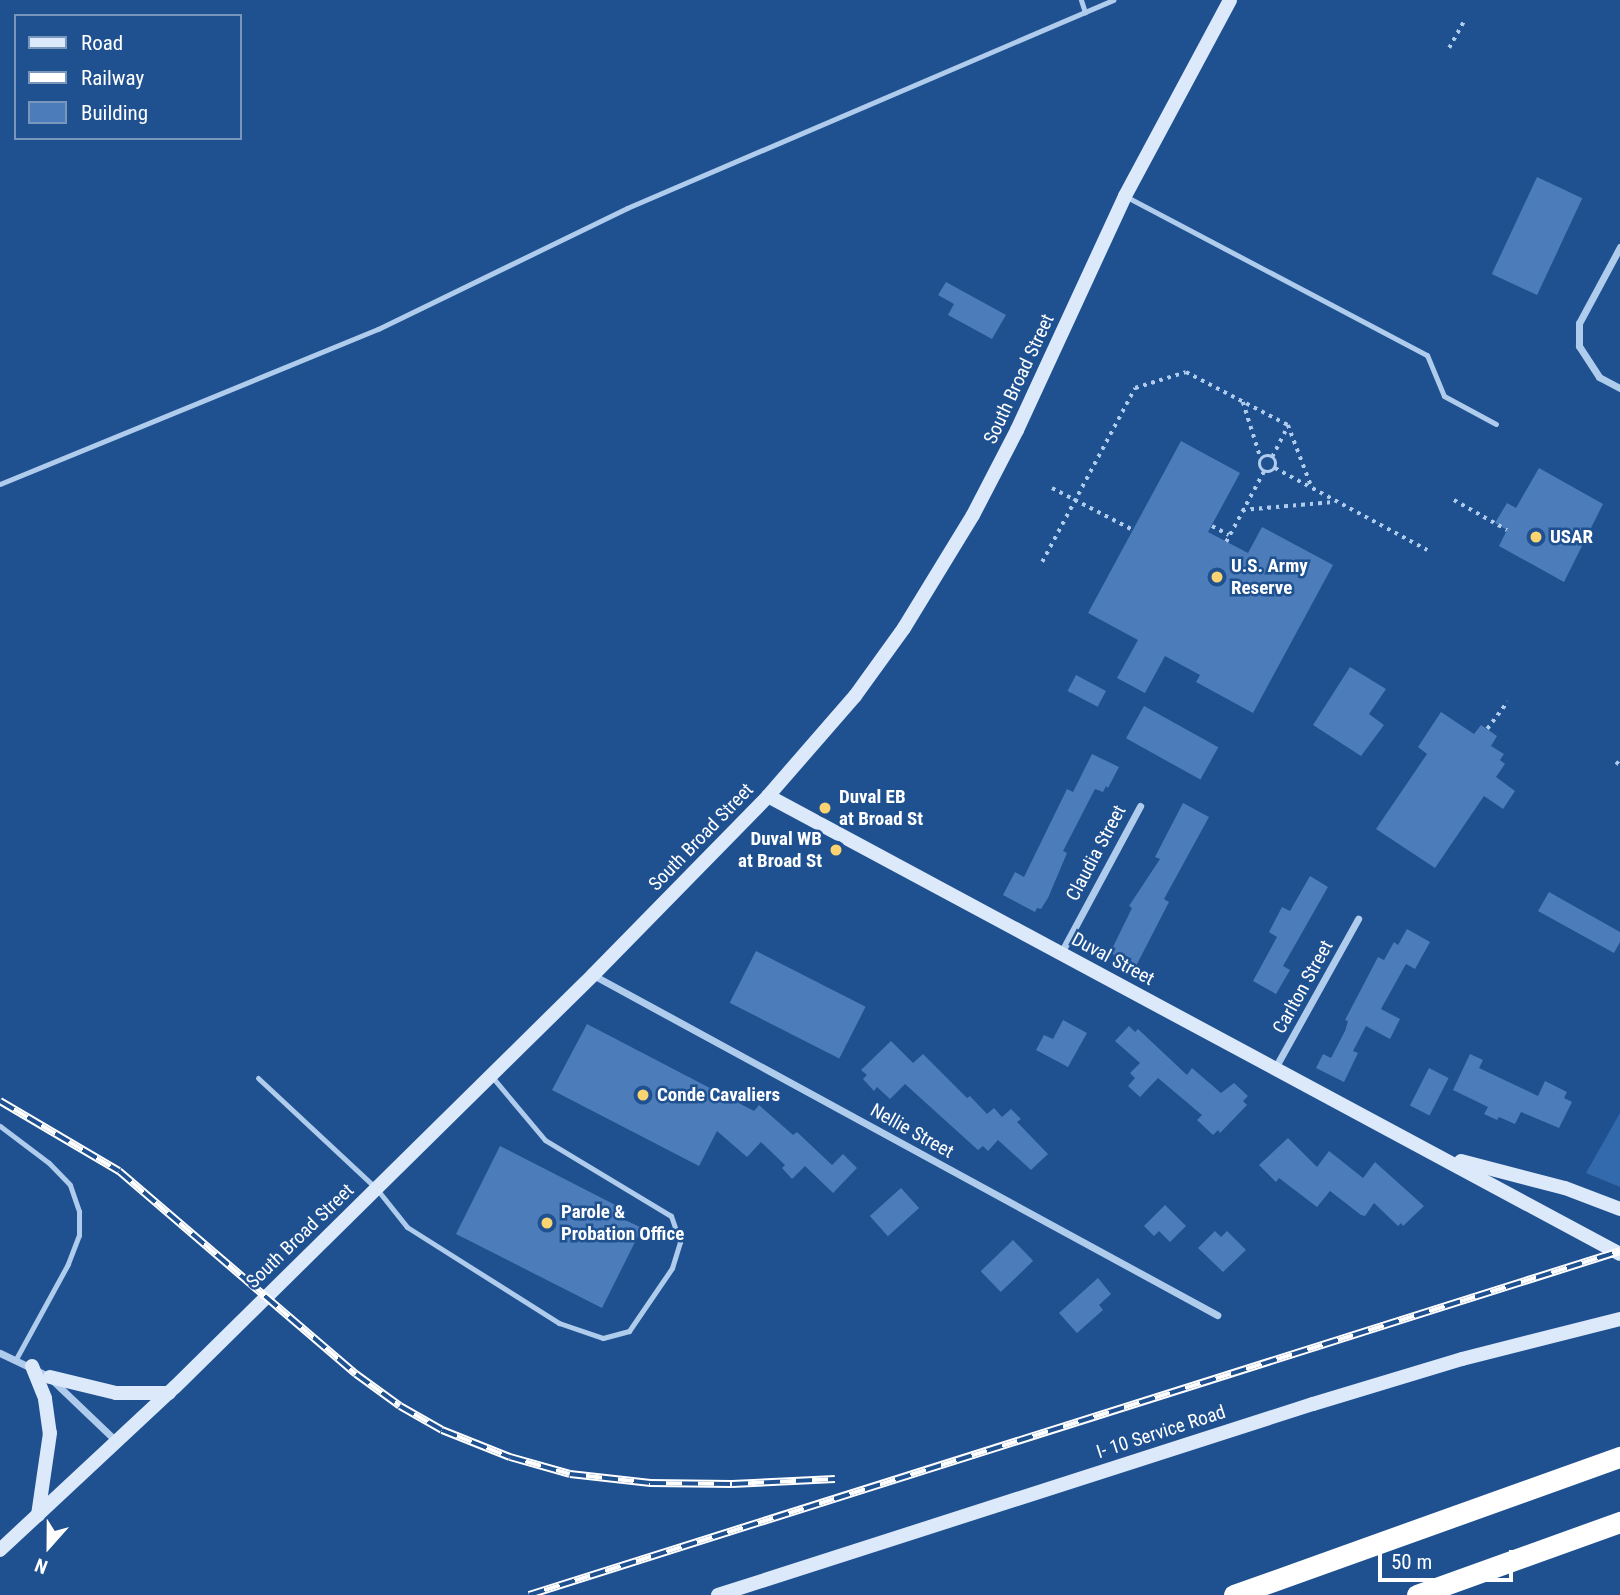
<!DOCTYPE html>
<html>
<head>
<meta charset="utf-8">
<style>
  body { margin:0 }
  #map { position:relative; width:1620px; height:1595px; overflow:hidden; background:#1f5191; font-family:"Roboto Condensed",sans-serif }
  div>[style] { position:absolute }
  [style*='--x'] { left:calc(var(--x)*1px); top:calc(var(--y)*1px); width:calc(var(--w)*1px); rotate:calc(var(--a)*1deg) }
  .green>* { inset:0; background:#336aae }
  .building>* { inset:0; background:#4c7cb9; transform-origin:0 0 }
  .path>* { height:3.5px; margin-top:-1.75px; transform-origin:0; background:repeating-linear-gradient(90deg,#b0cced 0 3.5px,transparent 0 8.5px) }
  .path>.ring { margin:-1.75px; padding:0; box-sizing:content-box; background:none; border:3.5px solid #b0cced; border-radius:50% }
  .lane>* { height:5px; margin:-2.5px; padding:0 2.5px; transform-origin:2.5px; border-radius:2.5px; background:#b0cced }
  .street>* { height:7px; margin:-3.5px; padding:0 3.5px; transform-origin:3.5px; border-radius:3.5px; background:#b0cced }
  .secondary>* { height:14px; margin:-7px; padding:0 7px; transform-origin:7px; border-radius:7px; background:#dce9fa }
  .highway>* { height:21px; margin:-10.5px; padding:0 10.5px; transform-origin:10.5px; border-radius:10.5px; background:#fff }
  .rail>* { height:8px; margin-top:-4px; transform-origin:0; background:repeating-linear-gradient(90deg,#1f5191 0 16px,#fff 0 32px); box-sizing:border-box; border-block:2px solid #fff }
  .dots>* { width:19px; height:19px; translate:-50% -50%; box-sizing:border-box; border:4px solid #1f5191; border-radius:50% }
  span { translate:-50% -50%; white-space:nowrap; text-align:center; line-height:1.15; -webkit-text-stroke:5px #1f5191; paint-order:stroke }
  .street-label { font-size:19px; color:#fff }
  .poi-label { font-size:19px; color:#fff; font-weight:700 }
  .left { translate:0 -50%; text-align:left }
  .right { translate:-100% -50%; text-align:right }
  .legend { position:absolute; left:14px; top:14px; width:228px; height:126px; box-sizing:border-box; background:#1f5191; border:2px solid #7997bd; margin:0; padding:9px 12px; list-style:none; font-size:21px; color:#fff }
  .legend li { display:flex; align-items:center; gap:14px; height:35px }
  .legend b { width:35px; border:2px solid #7997bd }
  .north { position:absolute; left:14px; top:1511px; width:70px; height:70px; -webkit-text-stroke:5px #1f5191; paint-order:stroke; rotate:201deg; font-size:19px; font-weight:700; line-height:28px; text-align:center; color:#fff }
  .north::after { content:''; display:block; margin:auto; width:24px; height:32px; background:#fff; clip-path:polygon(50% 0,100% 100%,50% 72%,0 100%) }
  .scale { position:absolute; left:1378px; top:1550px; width:135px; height:32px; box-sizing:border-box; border:4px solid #fff; border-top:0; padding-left:9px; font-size:21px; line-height:24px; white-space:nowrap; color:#fff; -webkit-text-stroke:5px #1f5191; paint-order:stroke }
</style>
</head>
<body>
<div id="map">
  <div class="green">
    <i style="clip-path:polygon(1620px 1113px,1620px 1187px,1586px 1173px)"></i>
  </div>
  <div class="building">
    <i style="left:1537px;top:177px;width:50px;height:107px;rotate:25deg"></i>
    <i style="clip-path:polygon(946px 282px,1006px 315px,992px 339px,948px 315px,954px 304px,938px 295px)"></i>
    <i style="clip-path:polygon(1181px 441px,1240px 473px,1208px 532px,1248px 553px,1262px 527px,1333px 565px,1253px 713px,1196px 682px,1200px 675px,1165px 656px,1145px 693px,1117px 678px,1138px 640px,1088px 613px)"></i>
    <i style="clip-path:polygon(1539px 468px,1603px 504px,1564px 582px,1499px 546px,1507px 530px,1495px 523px,1507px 503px,1516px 508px)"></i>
    <i style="clip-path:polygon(1350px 667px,1386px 689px,1369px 714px,1384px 725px,1361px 756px,1313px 725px)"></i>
    <i style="left:1076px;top:675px;width:34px;height:18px;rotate:28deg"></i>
    <i style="left:1144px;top:706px;width:85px;height:37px;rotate:29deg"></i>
    <i style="clip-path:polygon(1441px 712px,1474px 734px,1481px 725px,1497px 736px,1491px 746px,1504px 754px,1500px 760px,1505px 764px,1496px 777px,1515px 791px,1503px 809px,1484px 796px,1435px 868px,1376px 829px,1427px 754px,1418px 747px)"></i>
    <i style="clip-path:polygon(1092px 754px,1119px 767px,1108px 788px,1106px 786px,1103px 792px,1095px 789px,1063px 851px,1067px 853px,1048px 898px,1041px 909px,1037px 908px,1035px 912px,1003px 895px,1015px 872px,1024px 877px,1067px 789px,1073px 792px)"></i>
    <i style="clip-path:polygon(1183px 803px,1209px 817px,1164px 899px,1169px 902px,1136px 966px,1110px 953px,1132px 908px,1129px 906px,1160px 859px,1155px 857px)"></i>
    <i style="clip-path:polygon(1310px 876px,1328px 887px,1283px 966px,1290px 970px,1276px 994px,1253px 981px,1277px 937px,1269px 932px,1282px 907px,1290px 911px)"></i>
    <i style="clip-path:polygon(1549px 892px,1620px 932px,1620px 942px,1614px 953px,1538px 911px)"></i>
    <i style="clip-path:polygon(1407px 929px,1430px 942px,1415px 969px,1406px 964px,1381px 1009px,1400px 1019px,1390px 1039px,1366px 1026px,1353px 1051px,1358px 1053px,1344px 1082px,1316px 1068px,1323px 1054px,1331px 1058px,1345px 1031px,1348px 1021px,1345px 1020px,1378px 957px,1384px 960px,1394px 942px,1398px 945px)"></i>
    <i style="left:756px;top:951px;width:123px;height:58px;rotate:27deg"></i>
    <i style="clip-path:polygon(1063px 1020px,1087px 1033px,1068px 1067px,1036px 1050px,1044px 1035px,1053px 1039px)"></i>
    <i style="clip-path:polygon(587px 1024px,754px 1111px,759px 1105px,793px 1135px,797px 1132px,832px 1165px,843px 1154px,857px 1168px,833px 1193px,805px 1166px,792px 1179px,782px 1168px,785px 1165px,761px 1142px,747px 1157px,717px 1131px,699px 1166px,552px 1090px)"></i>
    <i style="clip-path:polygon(1129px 1026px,1135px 1032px,1138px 1029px,1187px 1075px,1192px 1068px,1221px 1093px,1234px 1083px,1248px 1096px,1243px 1101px,1247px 1105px,1220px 1133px,1218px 1130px,1213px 1135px,1197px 1120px,1202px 1115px,1158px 1078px,1140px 1097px,1128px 1086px,1135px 1078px,1130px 1073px,1140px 1063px,1115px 1041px)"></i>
    <i style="clip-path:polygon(891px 1041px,913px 1063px,923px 1054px,967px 1098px,970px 1096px,987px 1114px,994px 1108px,1002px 1117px,1011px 1109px,1021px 1119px,1017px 1122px,1048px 1154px,1031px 1170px,998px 1140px,988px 1151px,983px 1146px,978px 1150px,905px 1084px,890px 1099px,877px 1087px,874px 1091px,863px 1079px,867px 1075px,861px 1070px)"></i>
    <i style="clip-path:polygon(1470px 1054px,1483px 1060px,1479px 1068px,1538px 1096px,1545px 1081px,1567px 1092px,1564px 1098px,1572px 1102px,1559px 1128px,1521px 1112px,1515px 1124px,1499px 1117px,1497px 1120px,1484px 1114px,1488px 1107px,1453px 1090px)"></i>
    <i style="left:1429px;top:1068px;width:22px;height:42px;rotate:27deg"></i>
    <i style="clip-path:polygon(1288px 1138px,1317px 1167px,1329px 1151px,1363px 1178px,1375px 1162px,1424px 1206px,1403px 1226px,1401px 1223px,1398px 1226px,1374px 1203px,1365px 1216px,1361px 1215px,1330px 1191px,1317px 1207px,1279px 1178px,1276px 1182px,1259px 1165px)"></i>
    <i style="clip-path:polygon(500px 1146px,627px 1211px,623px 1219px,642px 1228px,602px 1308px,456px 1234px)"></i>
    <i style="left:901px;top:1188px;width:27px;height:42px;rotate:48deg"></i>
    <i style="clip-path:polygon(1165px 1205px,1186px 1226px,1170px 1242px,1159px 1231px,1154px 1236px,1144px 1226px)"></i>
    <i style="clip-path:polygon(1215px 1231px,1221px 1237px,1227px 1231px,1246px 1250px,1223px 1272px,1198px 1248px)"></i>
    <i style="left:1013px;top:1240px;width:29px;height:45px;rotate:46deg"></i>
    <i style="clip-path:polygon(1098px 1278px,1111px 1294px,1099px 1305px,1103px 1310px,1077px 1333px,1059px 1313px)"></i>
  </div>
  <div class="path">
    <i style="--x:1449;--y:48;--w:31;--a:-61"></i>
    <i style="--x:1243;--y:402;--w:60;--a:72.5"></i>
    <i class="ring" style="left:1260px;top:456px;width:12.5px;height:12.5px"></i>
    <i style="--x:1272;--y:457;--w:36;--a:-63"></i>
    <i style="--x:1275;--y:468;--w:173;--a:28.3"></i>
    <i style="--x:1052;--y:488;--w:91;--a:27.4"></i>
    <i style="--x:1454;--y:500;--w:61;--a:29.5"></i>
    <i style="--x:1242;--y:510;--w:92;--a:-5"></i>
    <i style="--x:1212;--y:526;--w:19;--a:28"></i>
    <i style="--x:1226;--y:542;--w:81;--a:-61.8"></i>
    <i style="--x:1042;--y:562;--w:197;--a:-61.9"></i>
    <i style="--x:1135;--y:388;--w:53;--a:-17.4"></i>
    <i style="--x:1186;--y:372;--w:115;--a:27.5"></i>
    <i style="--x:1288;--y:425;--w:67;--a:69.1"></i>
    <i style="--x:1487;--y:729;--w:34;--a:-53"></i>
    <i style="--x:1616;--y:762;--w:5;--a:37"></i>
  </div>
  <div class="lane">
    <i style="--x:1081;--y:0;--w:13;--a:72"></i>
    <i style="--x:1125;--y:196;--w:341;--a:27.8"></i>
    <i style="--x:1427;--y:355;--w:44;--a:67.5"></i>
    <i style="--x:1444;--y:396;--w:59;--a:28.3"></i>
    <i style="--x:0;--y:484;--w:409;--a:-22.3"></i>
    <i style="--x:378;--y:329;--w:277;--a:-25.9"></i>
    <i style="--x:627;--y:208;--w:529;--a:-23.17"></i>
    <i style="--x:258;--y:1078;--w:161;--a:43"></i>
    <i style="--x:376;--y:1188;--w:50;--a:51.5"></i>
    <i style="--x:407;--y:1227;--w:180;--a:32.3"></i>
    <i style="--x:559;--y:1323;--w:46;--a:18.8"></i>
    <i style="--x:603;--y:1338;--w:27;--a:-15"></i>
    <i style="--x:629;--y:1331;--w:76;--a:-55.7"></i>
    <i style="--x:672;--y:1268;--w:27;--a:-73"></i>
    <i style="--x:680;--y:1242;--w:28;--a:-109"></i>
    <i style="--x:671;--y:1216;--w:147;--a:-148.9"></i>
    <i style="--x:545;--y:1140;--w:81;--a:-130"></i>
    <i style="--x:0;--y:1126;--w:61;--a:37.1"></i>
    <i style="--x:49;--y:1163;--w:30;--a:46"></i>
    <i style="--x:70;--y:1185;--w:28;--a:71"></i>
    <i style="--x:79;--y:1211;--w:24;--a:90"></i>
    <i style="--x:79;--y:1235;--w:31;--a:111"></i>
    <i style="--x:68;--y:1264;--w:108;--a:118.7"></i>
  </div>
  <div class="street">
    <i style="--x:1620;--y:247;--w:86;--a:118.3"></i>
    <i style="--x:1579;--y:323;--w:23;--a:90"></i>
    <i style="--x:1579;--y:346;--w:37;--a:57"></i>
    <i style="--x:1599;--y:377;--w:24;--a:28"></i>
    <i style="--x:1061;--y:953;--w:167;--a:-61.7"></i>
    <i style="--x:593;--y:975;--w:711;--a:28.58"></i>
    <i style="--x:1275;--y:1068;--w:171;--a:-60.9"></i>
    <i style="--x:0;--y:1353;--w:53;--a:25.6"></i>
    <i style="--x:48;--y:1376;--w:93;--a:43.7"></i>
  </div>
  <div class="secondary">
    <i style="--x:768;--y:796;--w:967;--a:28.26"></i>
    <i style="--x:1461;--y:1161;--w:107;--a:14.6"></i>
    <i style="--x:1565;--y:1188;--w:59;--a:20.9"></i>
    <i style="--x:32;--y:1366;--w:35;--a:68"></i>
    <i style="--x:45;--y:1399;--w:34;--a:82"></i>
    <i style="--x:50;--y:1433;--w:83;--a:98.3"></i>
    <i style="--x:50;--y:1377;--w:68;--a:13.6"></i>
    <i style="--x:116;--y:1393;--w:53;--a:0"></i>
    <i style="--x:0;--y:1550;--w:239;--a:-43"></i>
    <i style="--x:175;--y:1387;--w:587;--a:-44.59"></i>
    <i style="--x:593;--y:975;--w:250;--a:-45.6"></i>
    <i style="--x:768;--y:796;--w:133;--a:-49"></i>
    <i style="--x:855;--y:696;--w:84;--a:-54.2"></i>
    <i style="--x:904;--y:628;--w:132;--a:-58.6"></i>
    <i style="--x:973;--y:515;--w:96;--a:-62.6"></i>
    <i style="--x:1017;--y:430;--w:258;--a:-65.2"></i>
    <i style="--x:1125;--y:196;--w:222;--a:-61.8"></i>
    <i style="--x:718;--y:1595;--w:625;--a:-17.8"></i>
    <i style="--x:1313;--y:1404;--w:156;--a:-16.8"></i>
    <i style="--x:1462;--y:1359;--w:163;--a:-14.2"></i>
  </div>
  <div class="highway">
    <i style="--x:1234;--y:1595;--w:410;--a:-19.7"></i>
    <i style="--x:1417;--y:1595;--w:216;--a:-19.8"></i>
  </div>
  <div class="rail">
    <i style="--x:0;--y:1101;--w:138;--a:30.5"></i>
    <i style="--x:119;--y:1171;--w:312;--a:40.6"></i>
    <i style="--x:356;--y:1374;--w:54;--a:36"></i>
    <i style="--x:400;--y:1406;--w:48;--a:29.7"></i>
    <i style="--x:442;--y:1430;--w:73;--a:21.7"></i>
    <i style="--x:510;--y:1457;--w:62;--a:15.8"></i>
    <i style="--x:570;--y:1474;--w:81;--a:6.4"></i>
    <i style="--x:650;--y:1483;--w:82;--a:0.7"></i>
    <i style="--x:732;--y:1484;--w:103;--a:-2.8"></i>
    <i style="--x:529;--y:1595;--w:1144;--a:-17.5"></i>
  </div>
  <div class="dots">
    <i style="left:1536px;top:537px;background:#fbd370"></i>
    <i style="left:1217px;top:577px;background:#fbd370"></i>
    <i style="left:825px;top:808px;background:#fbd370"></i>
    <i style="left:836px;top:850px;background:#fbd370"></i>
    <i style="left:643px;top:1095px;background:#fbd370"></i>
    <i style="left:547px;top:1223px;background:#fbd370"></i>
  </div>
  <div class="street-label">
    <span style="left:1019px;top:379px;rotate:-65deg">South Broad Street</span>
    <span style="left:701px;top:837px;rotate:-46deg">South Broad Street</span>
    <span style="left:1096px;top:853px;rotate:-62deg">Claudia Street</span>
    <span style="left:1113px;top:959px;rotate:28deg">Duval Street</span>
    <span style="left:1303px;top:987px;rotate:-61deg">Carlton Street</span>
    <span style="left:912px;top:1131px;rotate:29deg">Nellie Street</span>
    <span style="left:300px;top:1236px;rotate:-44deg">South Broad Street</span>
    <span style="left:1161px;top:1432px;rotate:-18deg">I- 10 Service Road</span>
  </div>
  <div class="poi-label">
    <span class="left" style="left:1550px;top:537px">USAR</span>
    <span class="left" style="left:1231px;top:577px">U.S. Army<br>Reserve</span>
    <span class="left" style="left:839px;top:808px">Duval EB<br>at Broad St</span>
    <span class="right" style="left:822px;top:850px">Duval WB<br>at Broad St</span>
    <span class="left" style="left:657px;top:1095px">Conde Cavaliers</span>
    <span class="left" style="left:561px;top:1223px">Parole &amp;<br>Probation Office</span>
  </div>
  <ul class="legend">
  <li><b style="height:9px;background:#dce9fa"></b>Road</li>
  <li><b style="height:9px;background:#fff"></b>Railway</li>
  <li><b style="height:19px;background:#4c7cb9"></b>Building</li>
  </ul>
  <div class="north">N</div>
  <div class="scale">50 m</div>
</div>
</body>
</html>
